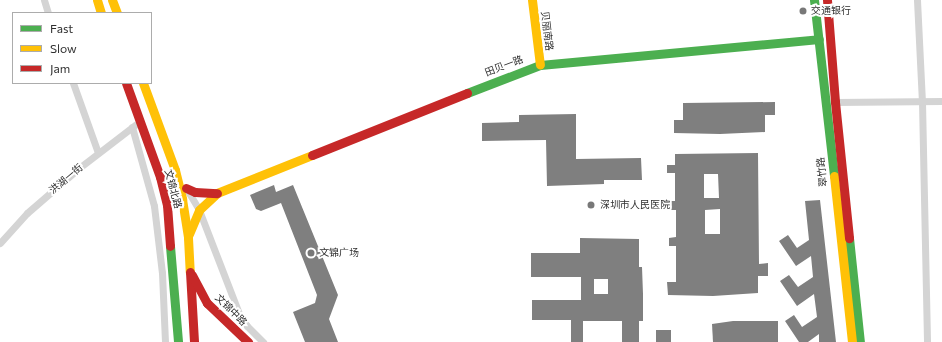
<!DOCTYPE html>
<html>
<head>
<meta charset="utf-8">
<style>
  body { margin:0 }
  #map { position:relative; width:942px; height:342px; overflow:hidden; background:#fff; font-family:Commissioner,"Noto Sans SC",sans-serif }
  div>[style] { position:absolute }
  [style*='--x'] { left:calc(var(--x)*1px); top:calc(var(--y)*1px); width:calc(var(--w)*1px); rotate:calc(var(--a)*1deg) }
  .building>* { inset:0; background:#7f7f7f; transform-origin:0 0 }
  .street>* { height:7px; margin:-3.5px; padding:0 3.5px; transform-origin:3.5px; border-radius:3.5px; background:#d4d4d4 }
  .fast>* { height:9px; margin:-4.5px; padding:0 4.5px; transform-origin:4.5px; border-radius:4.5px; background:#4caf50 }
  .slow>* { height:9px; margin:-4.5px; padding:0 4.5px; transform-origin:4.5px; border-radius:4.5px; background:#ffc107 }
  .jam>* { height:9px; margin:-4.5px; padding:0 4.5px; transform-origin:4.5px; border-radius:4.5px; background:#c62828 }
  .dots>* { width:11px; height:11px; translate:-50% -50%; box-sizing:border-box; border:2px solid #fff; border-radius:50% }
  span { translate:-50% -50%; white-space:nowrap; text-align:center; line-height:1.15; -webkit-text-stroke:4px #fff; paint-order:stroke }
  .poi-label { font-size:10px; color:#2f2f2f }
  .left { translate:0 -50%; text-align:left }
  .street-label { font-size:10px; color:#2f2f2f }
  .legend { position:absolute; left:12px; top:12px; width:140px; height:72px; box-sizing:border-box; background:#fff; border:1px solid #acacac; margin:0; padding:5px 7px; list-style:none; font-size:12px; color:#2f2f2f }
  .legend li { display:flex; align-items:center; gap:8px; height:20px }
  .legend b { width:20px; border:1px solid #acacac }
</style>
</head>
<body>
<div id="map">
  <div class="building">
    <i style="clip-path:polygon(775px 102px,775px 115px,765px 115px,765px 132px,720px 134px,674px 133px,674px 120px,683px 120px,683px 103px)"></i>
    <i style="clip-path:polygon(576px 114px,576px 159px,641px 158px,642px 180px,604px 180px,604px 184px,547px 186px,546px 140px,482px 141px,482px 123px,519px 122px,519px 115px)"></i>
    <i style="clip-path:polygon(evenodd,758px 153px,759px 264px,768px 263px,768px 276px,758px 276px,758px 293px,713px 296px,668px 295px,667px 282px,676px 282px,676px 246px,669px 246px,669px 238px,676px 237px,676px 210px,668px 210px,668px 201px,675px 201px,675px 173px,667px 173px,667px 165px,675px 165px,675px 154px,758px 153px,704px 174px,718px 174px,719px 198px,704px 198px,704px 174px,758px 153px,720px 209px,720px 234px,705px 234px,705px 210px,720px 209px)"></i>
    <i style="clip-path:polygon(274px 185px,276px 192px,293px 185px,338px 295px,329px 319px,338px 342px,305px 342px,293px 312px,315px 303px,317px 295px,281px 203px,261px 211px,256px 209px,250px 195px)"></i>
    <i style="clip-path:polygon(820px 200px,836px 342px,819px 342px,819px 334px,808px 342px,799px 342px,785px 321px,794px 315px,802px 327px,817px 317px,814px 294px,797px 306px,780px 281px,789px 275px,798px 287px,813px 277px,811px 256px,796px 266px,779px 241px,788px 235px,797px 248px,809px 240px,805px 201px)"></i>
    <i style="clip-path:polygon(evenodd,580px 238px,639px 239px,639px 267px,642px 267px,643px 294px,643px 321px,639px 321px,639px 342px,622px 342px,622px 321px,583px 321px,583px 342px,571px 342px,571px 320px,532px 320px,532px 300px,581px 300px,581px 277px,531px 277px,531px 253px,580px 253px,580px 238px,594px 279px,608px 279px,608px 294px,594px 294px,594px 279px)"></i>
    <i style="clip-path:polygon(733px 321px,778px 321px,778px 342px,713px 342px,712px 324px)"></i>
    <i style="left:656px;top:330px;width:15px;height:12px"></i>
  </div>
  <div class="street">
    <i style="--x:44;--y:0;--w:14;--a:73"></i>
    <i style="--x:917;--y:0;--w:102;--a:87.2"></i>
    <i style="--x:922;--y:102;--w:240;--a:88.8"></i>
    <i style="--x:73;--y:83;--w:74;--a:70.3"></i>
    <i style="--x:835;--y:102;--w:107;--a:-0.5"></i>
    <i style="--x:132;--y:127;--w:82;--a:74.4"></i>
    <i style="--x:154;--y:206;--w:67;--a:83.2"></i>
    <i style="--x:162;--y:273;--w:69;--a:87.5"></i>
    <i style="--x:186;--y:188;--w:26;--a:59"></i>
    <i style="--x:199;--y:210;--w:114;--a:68.9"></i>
    <i style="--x:240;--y:316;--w:12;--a:55"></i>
    <i style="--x:247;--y:326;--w:23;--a:45"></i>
    <i style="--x:0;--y:243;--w:40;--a:-48"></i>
    <i style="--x:27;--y:213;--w:69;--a:-40.9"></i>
    <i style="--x:79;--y:168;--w:71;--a:-37.5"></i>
  </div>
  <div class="fast">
    <i style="--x:814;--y:0;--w:177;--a:83.5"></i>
    <i style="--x:467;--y:93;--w:78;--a:-21"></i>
    <i style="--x:540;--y:65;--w:280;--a:-5.3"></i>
    <i style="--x:849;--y:238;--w:105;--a:84"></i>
    <i style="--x:170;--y:246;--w:96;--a:85.2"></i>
  </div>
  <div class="slow">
    <i style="--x:97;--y:0;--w:14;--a:73"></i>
    <i style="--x:112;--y:0;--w:14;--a:69"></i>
    <i style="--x:532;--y:0;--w:65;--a:83"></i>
    <i style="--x:143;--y:83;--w:93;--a:69.8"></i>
    <i style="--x:175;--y:170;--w:30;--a:76"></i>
    <i style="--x:182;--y:199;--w:39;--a:81"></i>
    <i style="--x:188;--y:238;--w:34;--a:87"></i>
    <i style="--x:834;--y:176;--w:167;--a:83.8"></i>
    <i style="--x:189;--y:234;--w:26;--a:-67"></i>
    <i style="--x:199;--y:210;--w:25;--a:-43"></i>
    <i style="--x:217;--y:193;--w:102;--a:-21.8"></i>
  </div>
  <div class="jam">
    <i style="--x:827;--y:0;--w:102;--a:85.5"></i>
    <i style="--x:835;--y:102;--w:137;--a:84.1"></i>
    <i style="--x:126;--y:83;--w:100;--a:70.1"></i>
    <i style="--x:160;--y:177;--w:29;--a:76"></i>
    <i style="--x:167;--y:205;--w:41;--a:85.8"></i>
    <i style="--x:312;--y:155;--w:167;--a:-21.8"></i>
    <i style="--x:186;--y:188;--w:10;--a:24"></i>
    <i style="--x:195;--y:192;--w:22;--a:3"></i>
    <i style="--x:190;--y:272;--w:70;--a:86.7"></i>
    <i style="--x:192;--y:275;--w:32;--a:62"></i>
    <i style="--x:207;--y:303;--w:57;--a:43.6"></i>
  </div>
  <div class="dots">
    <i style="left:803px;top:11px;background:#787878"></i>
    <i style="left:591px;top:205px;background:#787878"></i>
    <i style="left:311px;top:253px;background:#787878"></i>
  </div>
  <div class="poi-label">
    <span class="left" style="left:811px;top:11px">交通银行</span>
    <span class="left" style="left:600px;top:205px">深圳市人民医院</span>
    <span class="left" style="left:319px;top:253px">文锦广场</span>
  </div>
  <div class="street-label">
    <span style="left:547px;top:31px;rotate:83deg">贝丽南路</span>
    <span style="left:504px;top:66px;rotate:-21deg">田贝一路</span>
    <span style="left:822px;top:172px;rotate:-96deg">翠竹路</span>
    <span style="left:66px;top:179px;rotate:-40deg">洪湖一街</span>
    <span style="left:173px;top:189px;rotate:75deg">文锦北路</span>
    <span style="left:231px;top:310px;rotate:45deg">文锦中路</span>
  </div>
  <ul class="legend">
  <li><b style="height:5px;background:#4caf50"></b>Fast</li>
  <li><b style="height:5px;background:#ffc107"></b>Slow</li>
  <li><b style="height:5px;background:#c62828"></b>Jam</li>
  </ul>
</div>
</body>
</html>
